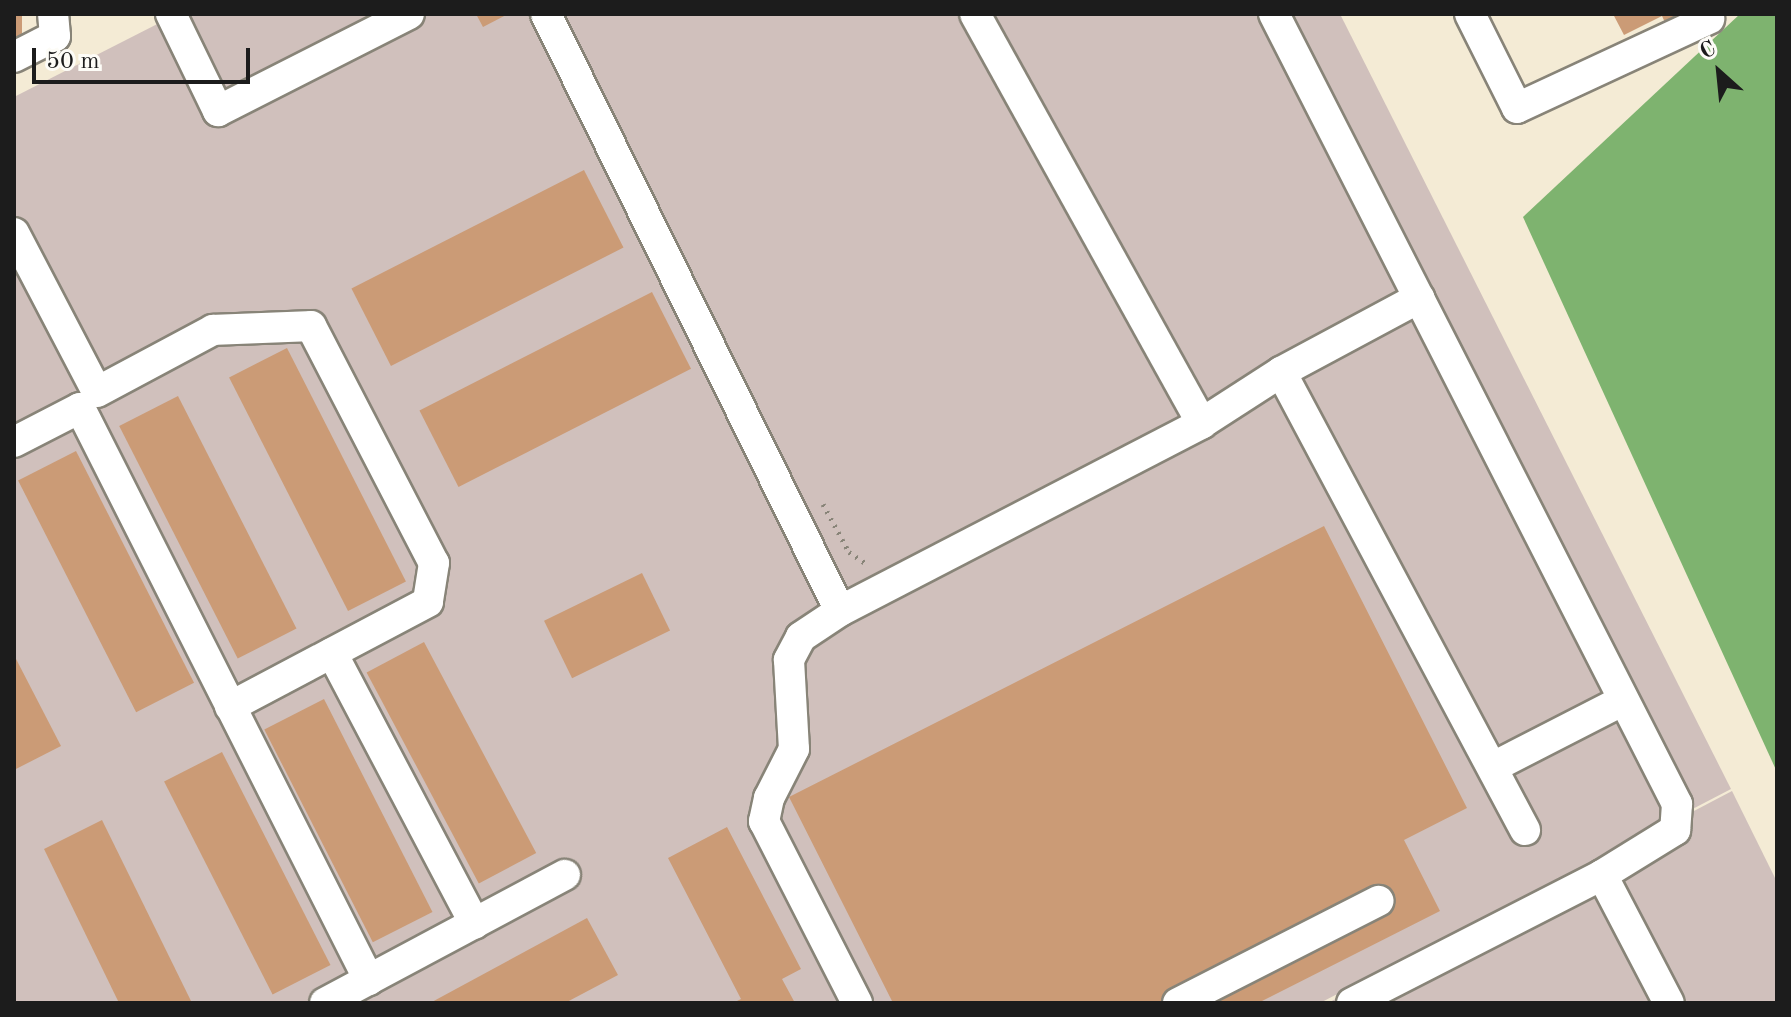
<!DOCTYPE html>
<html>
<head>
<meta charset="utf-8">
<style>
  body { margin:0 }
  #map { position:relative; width:1791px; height:1017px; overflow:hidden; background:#f4ebd5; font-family:"Old Standard TT",serif }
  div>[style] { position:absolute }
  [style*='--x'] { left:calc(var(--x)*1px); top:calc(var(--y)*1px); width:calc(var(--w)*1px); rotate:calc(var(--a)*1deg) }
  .industrial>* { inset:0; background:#d0c0bc }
  .forest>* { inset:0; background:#7eb36f }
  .building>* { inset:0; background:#cb9b76; transform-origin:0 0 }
  .path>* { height:5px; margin-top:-2.5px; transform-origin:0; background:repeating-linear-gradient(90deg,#888478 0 2px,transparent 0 8px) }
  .roads { filter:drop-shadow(2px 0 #888478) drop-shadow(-2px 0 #888478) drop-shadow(0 2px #888478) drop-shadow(0 -2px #888478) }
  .minor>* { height:30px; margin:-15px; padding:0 15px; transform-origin:15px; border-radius:15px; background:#fff }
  span { translate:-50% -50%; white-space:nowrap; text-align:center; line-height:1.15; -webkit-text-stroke:6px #fdfcf7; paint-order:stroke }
  .frame { position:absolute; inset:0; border:16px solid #1c1c1c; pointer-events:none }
  .north { position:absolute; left:1679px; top:32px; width:80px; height:80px; -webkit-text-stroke:6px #fdfcf7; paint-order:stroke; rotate:333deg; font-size:22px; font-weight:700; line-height:32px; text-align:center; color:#1c1c1c }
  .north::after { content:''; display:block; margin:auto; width:28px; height:36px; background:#1c1c1c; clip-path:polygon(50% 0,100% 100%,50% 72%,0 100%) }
  .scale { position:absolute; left:32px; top:48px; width:218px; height:36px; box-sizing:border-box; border:4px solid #1c1c1c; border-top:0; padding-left:10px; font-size:24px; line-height:28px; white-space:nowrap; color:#1c1c1c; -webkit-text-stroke:6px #fdfcf7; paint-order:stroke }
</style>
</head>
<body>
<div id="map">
  <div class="industrial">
    <i style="clip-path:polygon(177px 14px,1340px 14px,1731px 789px,1320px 1003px,14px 1003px,14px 97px)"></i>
    <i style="clip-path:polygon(1732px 791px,1777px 882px,1777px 1003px,1328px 1003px)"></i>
  </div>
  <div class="forest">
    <i style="clip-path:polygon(1740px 14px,1777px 14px,1777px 772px,1523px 217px)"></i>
  </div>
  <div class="building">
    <i style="left:14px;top:14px;width:8px;height:31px"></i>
    <i style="clip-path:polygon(476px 14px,508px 14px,483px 27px)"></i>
    <i style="clip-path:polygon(1613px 14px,1703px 14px,1669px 31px,1662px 16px,1624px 35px)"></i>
    <i style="left:584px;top:170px;width:87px;height:261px;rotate:63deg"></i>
    <i style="left:652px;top:292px;width:86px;height:261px;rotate:63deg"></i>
    <i style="left:287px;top:348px;width:262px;height:65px;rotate:63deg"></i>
    <i style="left:178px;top:396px;width:261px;height:66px;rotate:63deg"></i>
    <i style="left:76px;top:451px;width:260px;height:65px;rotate:63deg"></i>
    <i style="clip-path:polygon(1324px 526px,1467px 808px,1404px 840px,1440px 911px,1258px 1003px,893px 1003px,789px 797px)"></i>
    <i style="left:642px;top:573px;width:64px;height:109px;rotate:64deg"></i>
    <i style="left:424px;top:642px;width:239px;height:65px;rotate:62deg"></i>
    <i style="clip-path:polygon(14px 655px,61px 746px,14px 770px)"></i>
    <i style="left:324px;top:699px;width:239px;height:67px;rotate:63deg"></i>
    <i style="left:222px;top:752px;width:239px;height:65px;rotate:63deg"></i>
    <i style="clip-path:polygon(102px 820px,192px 1003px,119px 1003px,44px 849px)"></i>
    <i style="clip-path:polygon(727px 827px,801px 969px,782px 979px,795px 1003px,733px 1003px,741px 999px,668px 858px)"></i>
    <i style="clip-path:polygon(587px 918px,618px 975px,565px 1003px,430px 1003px)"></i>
  </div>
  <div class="path">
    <i style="--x:823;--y:504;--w:55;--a:61.6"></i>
    <i style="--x:849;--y:552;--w:23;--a:34"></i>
  </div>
  <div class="roads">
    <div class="minor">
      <i style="--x:171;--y:14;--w:108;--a:64.1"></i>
      <i style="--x:218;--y:111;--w:214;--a:-26.9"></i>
      <i style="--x:546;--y:14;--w:665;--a:63.78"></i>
      <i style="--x:840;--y:611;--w:408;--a:-27.4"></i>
      <i style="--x:1202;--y:423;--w:94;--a:-32.8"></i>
      <i style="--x:1281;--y:372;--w:157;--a:-28.2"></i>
      <i style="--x:975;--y:14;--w:468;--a:61"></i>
      <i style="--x:1274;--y:14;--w:887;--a:62.97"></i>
      <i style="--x:1677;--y:804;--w:26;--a:94"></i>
      <i style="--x:1675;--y:830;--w:86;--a:148.3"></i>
      <i style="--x:1470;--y:14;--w:105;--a:63.4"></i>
      <i style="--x:1517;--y:108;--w:212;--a:-24.9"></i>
      <i style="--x:14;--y:57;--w:46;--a:-27.1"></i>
      <i style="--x:55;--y:36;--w:22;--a:-95"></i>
      <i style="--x:14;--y:233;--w:179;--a:62.4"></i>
      <i style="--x:97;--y:392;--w:132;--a:-28.1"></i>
      <i style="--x:213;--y:330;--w:98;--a:-2.3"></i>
      <i style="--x:311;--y:326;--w:267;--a:62.6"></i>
      <i style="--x:434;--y:563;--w:39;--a:99"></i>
      <i style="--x:428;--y:602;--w:224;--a:152.1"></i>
      <i style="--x:1281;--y:372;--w:519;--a:61.95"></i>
      <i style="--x:14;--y:442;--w:74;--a:-27.3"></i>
      <i style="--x:80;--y:408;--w:641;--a:63.2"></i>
      <i style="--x:840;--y:611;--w:47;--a:146.3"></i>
      <i style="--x:801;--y:637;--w:26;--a:118"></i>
      <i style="--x:789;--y:660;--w:89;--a:86.8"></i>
      <i style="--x:794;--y:749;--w:55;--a:117"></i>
      <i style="--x:769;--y:798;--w:24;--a:102"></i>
      <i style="--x:764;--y:821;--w:204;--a:62.9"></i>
      <i style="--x:332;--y:653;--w:306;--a:62.2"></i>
      <i style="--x:1493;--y:767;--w:145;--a:-27.1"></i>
      <i style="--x:325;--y:1003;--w:272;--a:-28.1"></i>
      <i style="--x:1178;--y:1003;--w:225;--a:-27"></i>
      <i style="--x:1352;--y:1003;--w:281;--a:-27.1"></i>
      <i style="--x:1602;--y:875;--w:144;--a:62.4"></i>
    </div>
  </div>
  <div class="frame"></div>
  <div class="north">С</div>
  <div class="scale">50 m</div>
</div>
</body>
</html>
